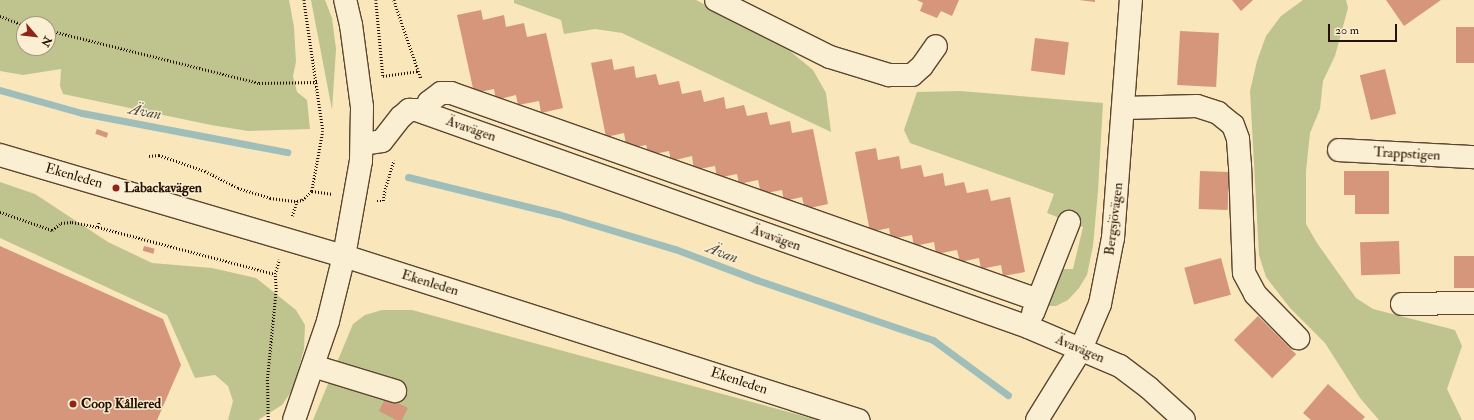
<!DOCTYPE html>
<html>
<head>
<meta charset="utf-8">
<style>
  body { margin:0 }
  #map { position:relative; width:1474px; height:420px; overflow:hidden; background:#f9e6bb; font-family:"IM FELL Double Pica",serif }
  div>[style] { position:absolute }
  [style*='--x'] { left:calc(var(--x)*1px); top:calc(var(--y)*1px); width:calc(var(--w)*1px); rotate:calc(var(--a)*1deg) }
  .green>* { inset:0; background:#bfc48f }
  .stream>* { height:7px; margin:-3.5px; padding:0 3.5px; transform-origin:3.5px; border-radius:3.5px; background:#a0beb9 }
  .building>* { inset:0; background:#d5967b; transform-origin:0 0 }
  .path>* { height:2.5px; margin-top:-1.25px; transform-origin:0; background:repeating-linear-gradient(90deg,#261100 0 1px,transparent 0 3px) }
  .roads { filter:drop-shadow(1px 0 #5b462f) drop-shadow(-1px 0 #5b462f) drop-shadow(0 1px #5b462f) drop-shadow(0 -1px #5b462f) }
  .minor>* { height:22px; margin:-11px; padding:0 11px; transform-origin:11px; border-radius:11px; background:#fbefd3 }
  .dots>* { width:11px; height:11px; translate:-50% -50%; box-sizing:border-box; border:2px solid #fbefd3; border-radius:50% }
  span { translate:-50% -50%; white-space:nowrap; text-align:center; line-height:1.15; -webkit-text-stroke:3px #fbefd3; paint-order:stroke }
  .street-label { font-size:14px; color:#261100 }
  .poi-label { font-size:14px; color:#261100; font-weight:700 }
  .left { translate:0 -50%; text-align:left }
  .water-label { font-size:15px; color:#514e41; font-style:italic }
  .north { position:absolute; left:16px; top:16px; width:40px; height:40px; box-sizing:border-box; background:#fbefd3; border:1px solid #a6967f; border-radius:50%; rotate:118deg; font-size:11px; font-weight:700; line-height:16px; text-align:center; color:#261100 }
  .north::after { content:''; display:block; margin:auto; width:14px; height:18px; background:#8f2418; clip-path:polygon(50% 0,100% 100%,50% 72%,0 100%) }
  .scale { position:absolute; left:1328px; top:24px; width:69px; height:18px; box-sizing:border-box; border:2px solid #261100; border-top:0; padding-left:5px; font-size:12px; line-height:14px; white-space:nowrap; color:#261100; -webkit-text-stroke:3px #fbefd3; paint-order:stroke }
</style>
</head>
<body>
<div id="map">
  <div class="green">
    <i style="clip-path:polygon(evenodd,0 0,289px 0,294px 27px,296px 62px,293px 76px,297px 92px,307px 100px,310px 129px,248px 131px,211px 125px,63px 94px,60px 86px,61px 69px,23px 75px,0 71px,0 0,24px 24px,48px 24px,48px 48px,24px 48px,24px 24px)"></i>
    <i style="clip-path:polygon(311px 0,325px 0,332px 18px,336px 49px,332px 110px)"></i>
    <i style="clip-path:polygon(514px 0,696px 0,790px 51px,813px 70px,826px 93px,831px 132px,622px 33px,595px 29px,564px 34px,561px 20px,514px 3px)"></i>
    <i style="clip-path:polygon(1303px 0,1346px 0,1348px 8px,1335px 56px,1323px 81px,1320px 109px,1310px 133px,1306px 171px,1306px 224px,1317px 243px,1356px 298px,1373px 309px,1455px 330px,1462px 346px,1447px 389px,1462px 420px,1379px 420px,1360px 398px,1325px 343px,1290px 308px,1266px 277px,1259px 255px,1250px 91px,1257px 61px,1266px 36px,1281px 16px)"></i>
    <i style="clip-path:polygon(960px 91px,1103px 103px,1098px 191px,1093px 246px,1087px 275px,1079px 288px,1068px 300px,1056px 306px,1047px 306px,1055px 269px,1073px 269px,1083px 227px,1047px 213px,1054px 194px,910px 143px,904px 130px,917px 92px)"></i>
    <i style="clip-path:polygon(0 182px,35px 194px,108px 242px,152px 263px,212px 268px,256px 278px,296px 310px,305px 325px,304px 349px,293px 389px,282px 405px,258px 420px,228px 420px,233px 401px,228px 386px,215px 375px,195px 378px,167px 315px,0 238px)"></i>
    <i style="clip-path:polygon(382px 310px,412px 310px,818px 420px,313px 420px,353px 324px,365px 315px)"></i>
  </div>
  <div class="stream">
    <i style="--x:0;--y:90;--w:85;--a:15.7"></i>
    <i style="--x:82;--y:113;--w:209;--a:10.8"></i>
    <i style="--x:408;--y:177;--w:154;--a:13.9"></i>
    <i style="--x:558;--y:214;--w:122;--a:16.7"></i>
    <i style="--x:675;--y:249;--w:88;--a:20.7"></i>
    <i style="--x:757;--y:280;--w:186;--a:18.8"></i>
    <i style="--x:933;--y:340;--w:93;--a:36.3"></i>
  </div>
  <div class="building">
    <i style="clip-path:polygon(917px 0,959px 0,952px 16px,941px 11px,937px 18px,920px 11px,923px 3px)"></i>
    <i style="clip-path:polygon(1079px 0,1095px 0,1095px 2px)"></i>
    <i style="clip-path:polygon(1232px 0,1253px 0,1241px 11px)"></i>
    <i style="clip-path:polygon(1386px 0,1441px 0,1404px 26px)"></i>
    <i style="clip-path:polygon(481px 10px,483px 20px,504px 15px,506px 27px,524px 23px,527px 37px,546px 33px,563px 108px,541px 113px,539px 101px,518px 105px,516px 95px,496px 100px,494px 89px,474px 93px,457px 15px)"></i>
    <i style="left:1456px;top:27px;width:18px;height:36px"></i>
    <i style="left:1180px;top:31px;width:39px;height:54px;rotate:3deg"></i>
    <i style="left:1035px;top:38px;width:34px;height:33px;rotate:7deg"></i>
    <i style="clip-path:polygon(612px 59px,614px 70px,634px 66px,636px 78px,656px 74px,659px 85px,679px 81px,682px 94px,701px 90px,704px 102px,724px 97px,726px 109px,744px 105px,747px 116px,767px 112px,770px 125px,790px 121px,792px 133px,813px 129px,828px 204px,805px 209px,802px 197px,784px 201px,782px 190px,761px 194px,758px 180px,739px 184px,737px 174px,717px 178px,715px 166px,694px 170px,692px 156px,671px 161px,669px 151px,649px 155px,646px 145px,627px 149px,624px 133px,606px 137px,591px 63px)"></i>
    <i style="left:1385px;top:69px;width:46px;height:26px;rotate:76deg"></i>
    <i style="left:97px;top:129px;width:12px;height:5px;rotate:20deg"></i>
    <i style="clip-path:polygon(876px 148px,878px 160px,899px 156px,901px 169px,921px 165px,924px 177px,943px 173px,945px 186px,964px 182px,967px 193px,988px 189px,991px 201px,1010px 197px,1025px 272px,1003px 276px,1001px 265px,981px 269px,979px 258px,960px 262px,957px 250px,936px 254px,934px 242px,914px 246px,912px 235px,891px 239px,889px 228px,870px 232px,855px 152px)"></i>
    <i style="left:1200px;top:171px;width:29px;height:38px;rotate:2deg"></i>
    <i style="clip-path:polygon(1344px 171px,1389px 171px,1389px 214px,1355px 214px,1355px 195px,1344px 195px)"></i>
    <i style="left:1399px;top:241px;width:33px;height:39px;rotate:88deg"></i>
    <i style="clip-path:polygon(0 246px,163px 319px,181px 365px,157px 420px,0 420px)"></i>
    <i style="left:144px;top:246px;width:11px;height:5px;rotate:15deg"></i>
    <i style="left:1454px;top:256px;width:20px;height:32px"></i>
    <i style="left:1221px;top:258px;width:38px;height:38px;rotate:75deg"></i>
    <i style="left:1258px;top:316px;width:54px;height:34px;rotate:45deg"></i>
    <i style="clip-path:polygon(1328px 384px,1365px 417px,1362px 420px,1311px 420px,1303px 413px)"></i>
    <i style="clip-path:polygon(386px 397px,408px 408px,402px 420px,396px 420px,379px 411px)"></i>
  </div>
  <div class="path">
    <i style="--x:304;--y:0;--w:132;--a:81.7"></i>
    <i style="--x:323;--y:131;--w:61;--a:100.4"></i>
    <i style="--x:376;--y:0;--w:76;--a:84.7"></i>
    <i style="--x:383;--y:76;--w:35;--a:-8"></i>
    <i style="--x:394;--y:0;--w:83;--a:71.1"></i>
    <i style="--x:0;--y:16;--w:26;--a:21"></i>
    <i style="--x:48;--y:30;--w:218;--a:14.1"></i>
    <i style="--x:259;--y:83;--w:58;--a:-1"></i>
    <i style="--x:149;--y:156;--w:10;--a:-6"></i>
    <i style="--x:159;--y:155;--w:49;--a:19.2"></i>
    <i style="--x:205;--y:171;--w:37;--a:27"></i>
    <i style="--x:238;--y:188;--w:34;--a:17"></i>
    <i style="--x:270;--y:198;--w:26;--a:7"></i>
    <i style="--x:377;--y:201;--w:6;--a:0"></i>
    <i style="--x:383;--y:201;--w:12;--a:-81"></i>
    <i style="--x:385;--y:189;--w:30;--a:-73"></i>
    <i style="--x:0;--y:212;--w:55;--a:19.1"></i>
    <i style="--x:52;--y:230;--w:11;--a:-38"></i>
    <i style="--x:61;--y:223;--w:11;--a:-5"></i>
    <i style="--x:72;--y:222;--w:26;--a:11"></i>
    <i style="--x:98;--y:227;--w:183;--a:14.9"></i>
    <i style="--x:292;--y:216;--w:16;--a:-72"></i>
    <i style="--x:297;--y:201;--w:5;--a:-11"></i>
    <i style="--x:302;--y:200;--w:13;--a:-42"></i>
    <i style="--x:312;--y:191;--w:21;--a:8"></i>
    <i style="--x:98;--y:227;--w:5;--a:-79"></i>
    <i style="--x:268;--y:420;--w:39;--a:-91"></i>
    <i style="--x:267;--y:381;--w:92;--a:-84.4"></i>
    <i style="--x:276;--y:289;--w:15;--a:-94"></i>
    <i style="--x:275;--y:274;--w:15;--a:-74"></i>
  </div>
  <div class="roads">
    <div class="minor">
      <i style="--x:716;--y:0;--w:127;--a:26.6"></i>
      <i style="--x:830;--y:57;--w:62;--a:17"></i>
      <i style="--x:889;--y:75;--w:23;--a:0"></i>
      <i style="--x:912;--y:75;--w:13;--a:-42"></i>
      <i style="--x:922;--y:66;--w:24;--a:-55"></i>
      <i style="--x:1124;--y:108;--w:73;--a:-1.6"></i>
      <i style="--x:1197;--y:106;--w:22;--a:18"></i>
      <i style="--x:1218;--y:113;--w:19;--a:39"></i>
      <i style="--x:1233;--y:125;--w:15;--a:70"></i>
      <i style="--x:1238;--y:139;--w:26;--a:86"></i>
      <i style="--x:1240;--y:165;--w:108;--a:87.9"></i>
      <i style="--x:1244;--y:273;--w:24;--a:62"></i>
      <i style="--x:1255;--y:294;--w:62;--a:45.7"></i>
      <i style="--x:426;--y:113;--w:11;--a:-75"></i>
      <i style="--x:429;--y:102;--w:15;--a:-37"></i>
      <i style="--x:441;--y:93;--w:10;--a:0"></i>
      <i style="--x:451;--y:93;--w:622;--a:19.42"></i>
      <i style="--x:363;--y:144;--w:19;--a:-9"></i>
      <i style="--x:382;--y:141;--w:31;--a:-52"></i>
      <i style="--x:401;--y:117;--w:11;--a:-41"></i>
      <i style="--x:409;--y:110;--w:7;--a:0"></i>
      <i style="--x:416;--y:110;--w:649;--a:19.52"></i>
      <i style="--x:1028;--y:327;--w:100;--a:23"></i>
      <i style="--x:1120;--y:366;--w:36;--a:37"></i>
      <i style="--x:1149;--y:388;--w:47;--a:42.4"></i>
      <i style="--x:1339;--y:150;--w:135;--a:3"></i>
      <i style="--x:0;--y:155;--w:359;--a:16.4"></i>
      <i style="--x:344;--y:256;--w:540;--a:17.7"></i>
      <i style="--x:1402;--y:304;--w:72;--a:-0.8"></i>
      <i style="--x:1033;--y:313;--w:98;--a:-68.4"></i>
      <i style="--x:313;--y:366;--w:86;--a:17"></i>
      <i style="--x:294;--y:420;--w:105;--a:-71"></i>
      <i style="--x:328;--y:321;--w:67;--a:-76.2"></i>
      <i style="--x:344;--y:256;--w:97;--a:-79.9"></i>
      <i style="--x:361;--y:161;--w:54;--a:-88.9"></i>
      <i style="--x:362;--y:107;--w:83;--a:-97.6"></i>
      <i style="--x:351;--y:25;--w:26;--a:-103"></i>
      <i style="--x:1037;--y:420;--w:84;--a:-58.2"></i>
      <i style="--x:1081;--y:349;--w:49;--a:-67.1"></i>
      <i style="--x:1100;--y:304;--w:67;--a:-78.9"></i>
      <i style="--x:1113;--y:238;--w:239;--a:-85.7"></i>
    </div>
  </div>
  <div class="dots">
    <i style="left:116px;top:188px;background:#8f2418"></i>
    <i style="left:73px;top:404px;background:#8f2418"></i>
  </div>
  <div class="street-label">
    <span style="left:471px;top:129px;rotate:19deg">Ävavägen</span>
    <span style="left:1407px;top:154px;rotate:3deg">Trappstigen</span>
    <span style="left:74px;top:176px;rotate:16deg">Ekenleden</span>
    <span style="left:1114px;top:219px;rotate:-83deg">Bergsjövägen</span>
    <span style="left:776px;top:238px;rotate:20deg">Ävavägen</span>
    <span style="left:430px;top:283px;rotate:17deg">Ekenleden</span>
    <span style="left:1080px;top:349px;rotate:23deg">Ävavägen</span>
    <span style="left:739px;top:381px;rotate:18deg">Ekenleden</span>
  </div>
  <div class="poi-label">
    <span class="left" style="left:124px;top:188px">Labackavägen</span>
    <span class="left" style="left:81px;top:404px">Coop Kållered</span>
  </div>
  <div class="water-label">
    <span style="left:145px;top:112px;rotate:11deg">Ävan</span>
    <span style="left:722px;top:253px;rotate:21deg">Ävan</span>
  </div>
  <div class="north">N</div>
  <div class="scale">20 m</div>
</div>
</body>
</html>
